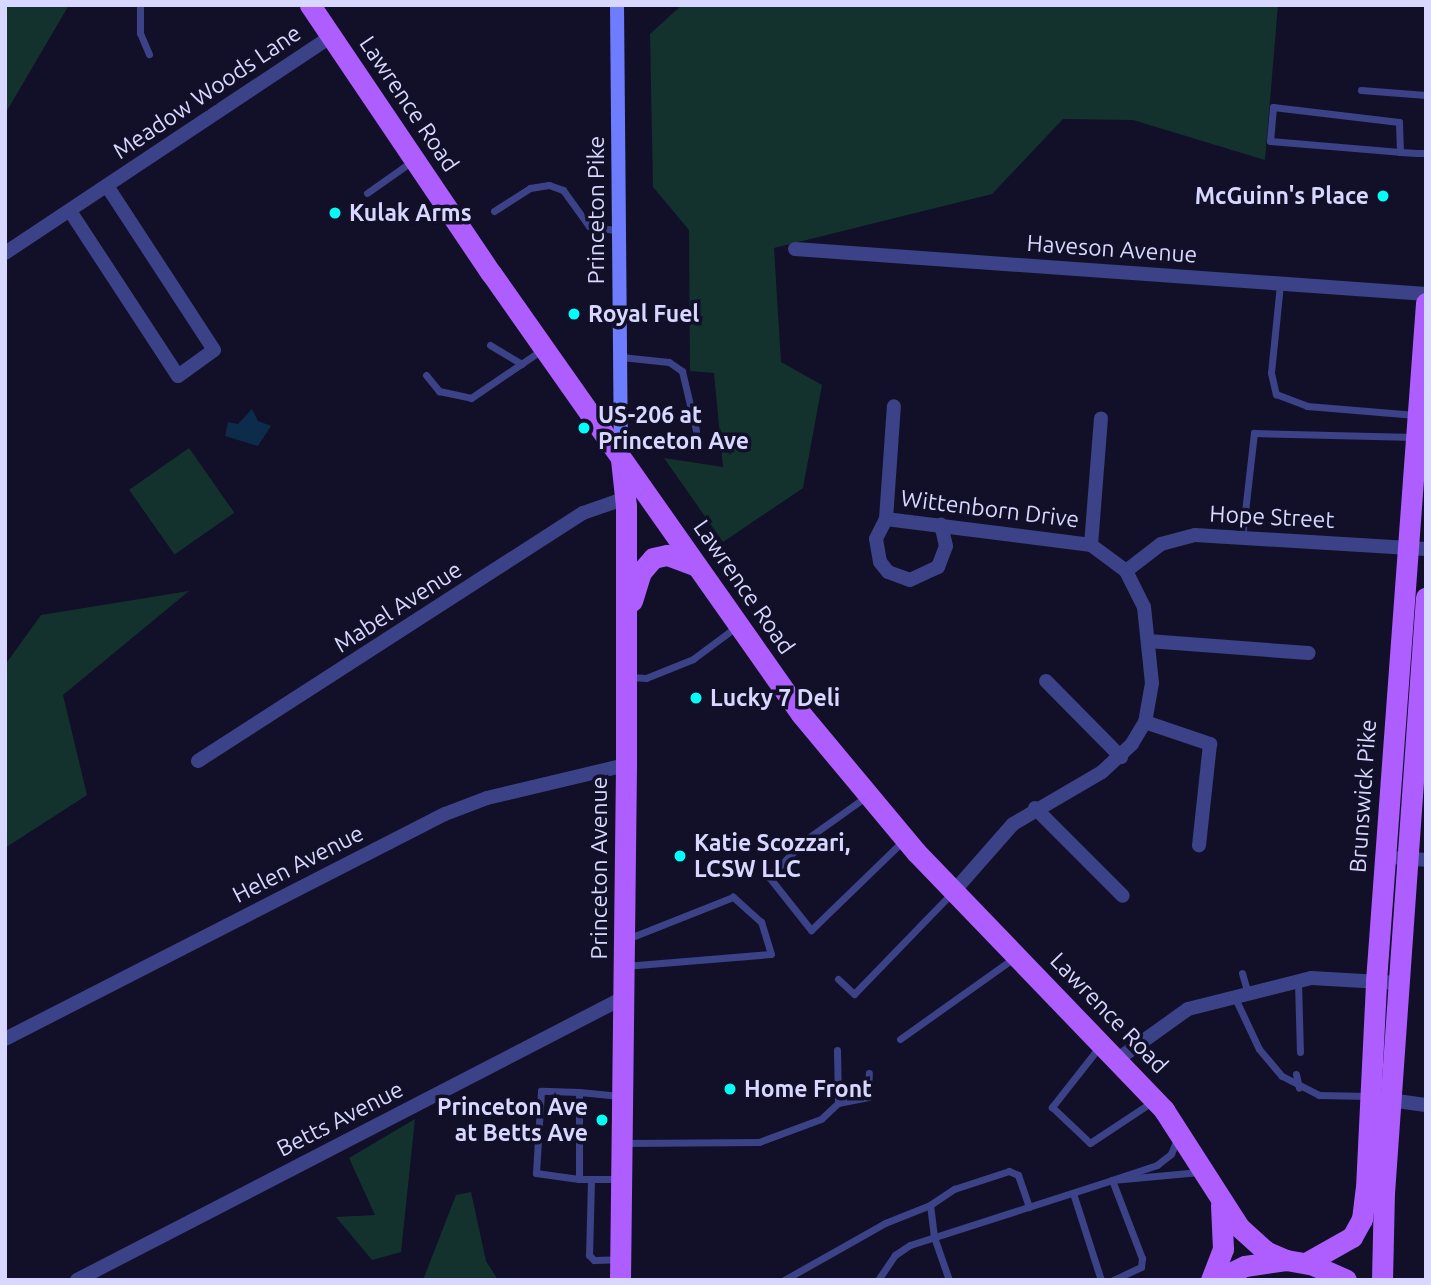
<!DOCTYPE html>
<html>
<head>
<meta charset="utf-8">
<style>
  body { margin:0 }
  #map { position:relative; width:1431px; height:1285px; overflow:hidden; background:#111028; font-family:Ubuntu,sans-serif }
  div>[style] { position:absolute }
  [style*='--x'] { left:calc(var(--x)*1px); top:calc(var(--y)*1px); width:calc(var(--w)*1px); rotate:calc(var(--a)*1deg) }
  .green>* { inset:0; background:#13322d; transform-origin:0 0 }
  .water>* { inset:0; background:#0d2b4a }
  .lane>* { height:7px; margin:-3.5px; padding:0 3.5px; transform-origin:3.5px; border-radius:3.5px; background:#3b4287 }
  .street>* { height:14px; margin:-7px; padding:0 7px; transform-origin:7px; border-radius:7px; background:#3b4287 }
  .secondary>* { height:14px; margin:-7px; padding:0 7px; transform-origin:7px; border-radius:7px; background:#6e7dfe }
  .primary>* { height:21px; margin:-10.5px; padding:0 10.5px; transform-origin:10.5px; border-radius:10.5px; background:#ae5efe }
  .dots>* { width:19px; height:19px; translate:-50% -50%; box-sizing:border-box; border:4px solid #111028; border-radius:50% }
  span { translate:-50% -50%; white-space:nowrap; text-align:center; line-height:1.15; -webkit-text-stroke:7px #111028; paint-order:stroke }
  .street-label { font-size:23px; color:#d7d7ff }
  .poi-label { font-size:23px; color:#d7d7ff; font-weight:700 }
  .right { translate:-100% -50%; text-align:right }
  .left { translate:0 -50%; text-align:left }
  .frame { position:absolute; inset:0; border:7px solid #d7d7ff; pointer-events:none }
</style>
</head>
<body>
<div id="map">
  <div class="green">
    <i style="clip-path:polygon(5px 5px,69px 5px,5px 114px)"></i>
    <i style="clip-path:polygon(682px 5px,1278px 5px,1265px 160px,1133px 120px,1063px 119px,992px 194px,774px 248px,781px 362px,822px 385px,803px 488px,723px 542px,664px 458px,723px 467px,714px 373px,690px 371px,689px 230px,653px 187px,650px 34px)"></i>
    <i style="left:189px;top:448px;width:79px;height:73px;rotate:55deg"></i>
    <i style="clip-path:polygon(189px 591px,63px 695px,87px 795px,5px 848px,5px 665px,41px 615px)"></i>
    <i style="clip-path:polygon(415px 1119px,401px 1252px,372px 1260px,336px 1217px,375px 1215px,349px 1158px)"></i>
    <i style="clip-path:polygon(471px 1192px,486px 1261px,498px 1280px,423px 1280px,456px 1195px)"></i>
  </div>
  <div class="water">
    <i style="clip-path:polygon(252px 409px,258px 421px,271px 426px,258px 446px,225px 436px,228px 422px,238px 424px)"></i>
  </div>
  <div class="lane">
    <i style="--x:140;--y:5;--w:28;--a:90"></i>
    <i style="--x:140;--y:33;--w:23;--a:67"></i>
    <i style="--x:1361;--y:90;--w:65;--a:4.4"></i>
    <i style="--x:1400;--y:152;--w:30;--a:-92"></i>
    <i style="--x:1399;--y:122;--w:127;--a:-173.2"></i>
    <i style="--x:1273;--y:107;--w:34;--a:95"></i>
    <i style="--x:1270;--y:141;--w:130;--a:4.8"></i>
    <i style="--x:1400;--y:152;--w:17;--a:3"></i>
    <i style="--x:1417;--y:153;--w:9;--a:0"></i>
    <i style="--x:367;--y:193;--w:54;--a:-35.2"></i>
    <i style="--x:494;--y:211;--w:43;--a:-32.6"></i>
    <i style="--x:530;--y:188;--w:19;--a:-9"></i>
    <i style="--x:549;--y:185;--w:15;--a:20"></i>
    <i style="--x:563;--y:190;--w:44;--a:54.2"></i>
    <i style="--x:589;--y:226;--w:30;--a:9"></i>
    <i style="--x:1280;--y:284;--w:89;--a:95.8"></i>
    <i style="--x:1271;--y:373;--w:22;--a:77"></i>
    <i style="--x:1276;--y:394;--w:33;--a:21"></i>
    <i style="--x:1307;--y:406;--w:109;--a:4.7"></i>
    <i style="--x:490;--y:345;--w:37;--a:31"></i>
    <i style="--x:621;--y:357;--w:48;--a:5.9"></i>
    <i style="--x:669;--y:362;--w:16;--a:35"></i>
    <i style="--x:682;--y:371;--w:61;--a:76.7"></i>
    <i style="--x:426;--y:375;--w:21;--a:51"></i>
    <i style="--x:439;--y:391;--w:33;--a:12"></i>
    <i style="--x:471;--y:398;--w:87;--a:-34.2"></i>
    <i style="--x:1242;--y:538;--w:106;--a:-83.5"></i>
    <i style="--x:1254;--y:433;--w:160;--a:1.4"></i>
    <i style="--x:630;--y:677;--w:16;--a:4"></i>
    <i style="--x:646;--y:678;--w:51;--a:-22"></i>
    <i style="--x:693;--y:659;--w:54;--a:-36.7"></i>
    <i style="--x:867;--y:796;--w:76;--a:144.6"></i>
    <i style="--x:805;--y:840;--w:52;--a:134.2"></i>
    <i style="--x:769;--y:877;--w:68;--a:51.6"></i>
    <i style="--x:811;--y:930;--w:129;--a:-44.1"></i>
    <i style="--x:625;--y:966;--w:146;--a:-4.7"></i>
    <i style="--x:771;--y:954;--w:34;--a:-107"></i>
    <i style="--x:761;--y:922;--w:38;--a:-138"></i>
    <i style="--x:733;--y:897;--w:114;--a:158.4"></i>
    <i style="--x:1242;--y:973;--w:22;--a:74"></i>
    <i style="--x:838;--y:979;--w:22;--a:43"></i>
    <i style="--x:854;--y:994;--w:139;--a:-45.9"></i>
    <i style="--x:1298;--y:982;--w:70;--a:88.4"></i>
    <i style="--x:1235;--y:998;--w:56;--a:64.8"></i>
    <i style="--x:1259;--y:1049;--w:35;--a:50"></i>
    <i style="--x:1282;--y:1076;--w:42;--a:27.2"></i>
    <i style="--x:1319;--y:1095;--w:49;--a:1.2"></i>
    <i style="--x:900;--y:1039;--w:140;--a:-35.4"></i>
    <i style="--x:1100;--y:1046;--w:78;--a:128.2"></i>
    <i style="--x:1052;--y:1107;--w:52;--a:43.5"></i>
    <i style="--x:1090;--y:1143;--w:74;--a:-33.5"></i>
    <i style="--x:837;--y:1050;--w:53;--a:88.9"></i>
    <i style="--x:1296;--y:1074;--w:14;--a:78"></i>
    <i style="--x:579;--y:1092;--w:38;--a:-178"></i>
    <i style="--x:541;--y:1091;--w:82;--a:93.5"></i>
    <i style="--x:536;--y:1173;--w:43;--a:7.9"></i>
    <i style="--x:620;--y:1096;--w:41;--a:-174.4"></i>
    <i style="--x:579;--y:1092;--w:87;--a:90"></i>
    <i style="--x:579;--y:1179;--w:41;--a:0"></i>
    <i style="--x:1177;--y:1139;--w:16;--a:112"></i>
    <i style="--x:1171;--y:1154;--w:18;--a:142"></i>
    <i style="--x:1157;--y:1165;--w:47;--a:161.6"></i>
    <i style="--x:1112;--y:1180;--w:88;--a:-5.2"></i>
    <i style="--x:626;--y:1143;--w:133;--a:-0.4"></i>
    <i style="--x:759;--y:1142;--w:66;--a:-20.4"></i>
    <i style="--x:821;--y:1119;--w:23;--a:-43"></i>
    <i style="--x:838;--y:1103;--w:31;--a:-11"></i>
    <i style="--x:868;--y:1097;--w:24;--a:-88"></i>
    <i style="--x:591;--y:1180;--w:75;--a:91.5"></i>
    <i style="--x:589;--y:1255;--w:7;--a:45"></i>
    <i style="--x:594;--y:1260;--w:25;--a:-2"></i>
    <i style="--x:1073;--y:1193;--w:91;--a:72.2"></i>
    <i style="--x:784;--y:1280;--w:116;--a:-29.4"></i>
    <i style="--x:885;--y:1223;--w:48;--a:-21.8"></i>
    <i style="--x:878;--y:1280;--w:30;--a:-56"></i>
    <i style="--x:895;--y:1255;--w:18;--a:-34"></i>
    <i style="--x:910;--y:1245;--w:212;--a:-17.8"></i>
    <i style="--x:1112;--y:1180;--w:84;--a:69"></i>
    <i style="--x:1142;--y:1258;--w:9;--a:96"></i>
    <i style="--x:1141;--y:1267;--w:31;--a:155"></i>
    <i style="--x:949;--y:1280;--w:46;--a:-109.2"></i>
    <i style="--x:934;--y:1237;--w:32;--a:-97"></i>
    <i style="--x:930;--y:1205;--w:29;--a:-34"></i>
    <i style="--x:954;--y:1189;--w:58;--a:-18.1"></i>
    <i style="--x:1009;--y:1171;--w:10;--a:24"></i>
    <i style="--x:1018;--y:1175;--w:34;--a:71"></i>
  </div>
  <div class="street">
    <i style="--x:70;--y:211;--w:197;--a:56.8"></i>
    <i style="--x:178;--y:376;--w:44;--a:-35.8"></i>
    <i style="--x:214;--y:350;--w:196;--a:-123.1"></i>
    <i style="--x:795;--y:249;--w:633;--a:4.08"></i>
    <i style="--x:5;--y:253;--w:392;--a:-33.6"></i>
    <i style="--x:886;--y:519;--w:207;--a:7.2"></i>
    <i style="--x:1091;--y:545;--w:44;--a:36.6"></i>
    <i style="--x:1126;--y:571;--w:40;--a:63.4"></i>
    <i style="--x:1144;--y:607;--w:76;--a:84"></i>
    <i style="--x:1152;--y:683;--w:40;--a:100"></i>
    <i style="--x:1145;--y:722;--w:26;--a:121"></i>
    <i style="--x:1132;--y:744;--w:41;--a:137"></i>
    <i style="--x:1102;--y:772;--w:103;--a:149.7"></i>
    <i style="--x:1013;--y:824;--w:89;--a:131.4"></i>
    <i style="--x:886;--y:519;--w:22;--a:117"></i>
    <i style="--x:876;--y:539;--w:23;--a:80"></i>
    <i style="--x:880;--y:562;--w:13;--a:51"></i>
    <i style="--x:888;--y:572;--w:23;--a:20"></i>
    <i style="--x:910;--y:580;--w:31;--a:-25"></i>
    <i style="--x:938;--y:567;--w:22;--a:-69"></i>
    <i style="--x:946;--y:546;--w:22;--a:-103"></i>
    <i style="--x:886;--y:519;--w:113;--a:-86"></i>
    <i style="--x:1091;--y:545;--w:127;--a:-85.5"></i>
    <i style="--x:1126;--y:571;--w:44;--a:-37.6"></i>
    <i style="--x:1161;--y:544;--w:35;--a:-15"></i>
    <i style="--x:1195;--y:535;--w:231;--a:3.5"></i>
    <i style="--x:1148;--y:641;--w:161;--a:4.3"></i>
    <i style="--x:1046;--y:681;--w:107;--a:45.4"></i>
    <i style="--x:1145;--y:722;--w:69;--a:18.7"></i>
    <i style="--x:1210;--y:744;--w:102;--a:96.2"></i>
    <i style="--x:198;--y:761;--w:458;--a:-32.8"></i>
    <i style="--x:583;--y:513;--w:46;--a:-19.2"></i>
    <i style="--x:1035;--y:808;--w:124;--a:45"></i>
    <i style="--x:1399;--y:858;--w:27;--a:4"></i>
    <i style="--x:5;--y:1039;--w:494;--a:-27.1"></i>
    <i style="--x:445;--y:814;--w:45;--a:-20.9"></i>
    <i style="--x:487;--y:798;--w:143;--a:-13.4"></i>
    <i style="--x:1118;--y:1059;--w:86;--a:-35.5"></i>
    <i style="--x:1188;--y:1009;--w:127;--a:-14.1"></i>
    <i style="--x:1311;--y:978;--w:87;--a:3.3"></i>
    <i style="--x:1382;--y:1099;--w:44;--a:7.8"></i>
    <i style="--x:77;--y:1280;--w:615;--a:-27.32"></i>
  </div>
  <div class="secondary">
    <i style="--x:617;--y:5;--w:450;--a:89.5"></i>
  </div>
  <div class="primary">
    <i style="--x:310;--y:5;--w:323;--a:56"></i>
    <i style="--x:491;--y:273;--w:539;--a:54.89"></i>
    <i style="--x:801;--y:714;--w:180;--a:50.2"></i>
    <i style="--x:916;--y:852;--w:358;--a:46.1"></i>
    <i style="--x:1164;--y:1110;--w:139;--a:57.3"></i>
    <i style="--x:1239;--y:1227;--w:38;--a:42"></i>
    <i style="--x:1267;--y:1252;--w:21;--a:23"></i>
    <i style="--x:632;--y:601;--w:30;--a:-73"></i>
    <i style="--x:641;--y:572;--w:18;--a:-49"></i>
    <i style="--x:653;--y:558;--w:14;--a:-12"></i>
    <i style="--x:667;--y:555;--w:30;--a:20"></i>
    <i style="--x:1306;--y:1263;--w:53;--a:-29.5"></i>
    <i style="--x:1352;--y:1237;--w:21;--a:-61"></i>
    <i style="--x:1362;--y:1219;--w:31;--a:-83"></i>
    <i style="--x:1366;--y:1188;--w:207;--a:-87.2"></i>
    <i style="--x:1376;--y:981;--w:680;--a:-85.78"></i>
    <i style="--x:620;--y:1280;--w:515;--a:-89.33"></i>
    <i style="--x:626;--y:765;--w:259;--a:-90"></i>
    <i style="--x:626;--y:506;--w:47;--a:-96.1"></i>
    <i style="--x:1211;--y:1280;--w:33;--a:-69"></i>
    <i style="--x:1223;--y:1249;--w:44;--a:-92.6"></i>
    <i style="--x:1216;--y:1280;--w:32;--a:-26"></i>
    <i style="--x:1245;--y:1266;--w:41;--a:-8.3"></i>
    <i style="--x:1286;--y:1260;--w:27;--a:10"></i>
    <i style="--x:1313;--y:1265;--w:36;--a:24"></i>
    <i style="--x:1382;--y:1280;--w:87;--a:-88.7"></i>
    <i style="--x:1384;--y:1193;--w:597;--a:-85.97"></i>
  </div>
  <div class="dots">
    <i style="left:1383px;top:196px;background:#03fef7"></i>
    <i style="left:335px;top:213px;background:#03fef7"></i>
    <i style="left:574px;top:314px;background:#03fef7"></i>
    <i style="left:584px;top:428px;background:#03fef7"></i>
    <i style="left:696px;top:698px;background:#03fef7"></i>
    <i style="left:680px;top:856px;background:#03fef7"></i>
    <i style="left:730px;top:1089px;background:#03fef7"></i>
    <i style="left:602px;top:1120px;background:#03fef7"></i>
  </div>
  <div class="street-label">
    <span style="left:207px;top:92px;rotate:-34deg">Meadow Woods Lane</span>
    <span style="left:409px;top:104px;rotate:56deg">Lawrence Road</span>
    <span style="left:596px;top:210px;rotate:-90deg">Princeton Pike</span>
    <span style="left:1112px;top:249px;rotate:4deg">Haveson Avenue</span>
    <span style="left:990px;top:509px;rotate:7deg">Wittenborn Drive</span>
    <span style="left:1272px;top:517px;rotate:3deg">Hope Street</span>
    <span style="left:744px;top:587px;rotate:55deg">Lawrence Road</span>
    <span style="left:398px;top:607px;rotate:-33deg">Mabel Avenue</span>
    <span style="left:1363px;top:796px;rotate:-86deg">Brunswick Pike</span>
    <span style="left:298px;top:864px;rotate:-27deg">Helen Avenue</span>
    <span style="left:599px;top:868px;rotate:-90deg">Princeton Avenue</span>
    <span style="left:1109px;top:1013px;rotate:46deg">Lawrence Road</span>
    <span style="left:340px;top:1119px;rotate:-27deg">Betts Avenue</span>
  </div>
  <div class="poi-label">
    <span class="right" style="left:1369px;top:196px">McGuinn's Place</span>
    <span class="left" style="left:349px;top:213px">Kulak Arms</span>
    <span class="left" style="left:588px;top:314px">Royal Fuel</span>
    <span class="left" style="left:598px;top:428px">US-206 at<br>Princeton Ave</span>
    <span class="left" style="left:710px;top:698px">Lucky 7 Deli</span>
    <span class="left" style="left:694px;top:856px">Katie Scozzari,<br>LCSW LLC</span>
    <span class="left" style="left:744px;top:1089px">Home Front</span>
    <span class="right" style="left:588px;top:1120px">Princeton Ave<br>at Betts Ave</span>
  </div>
  <div class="frame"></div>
</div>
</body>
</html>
